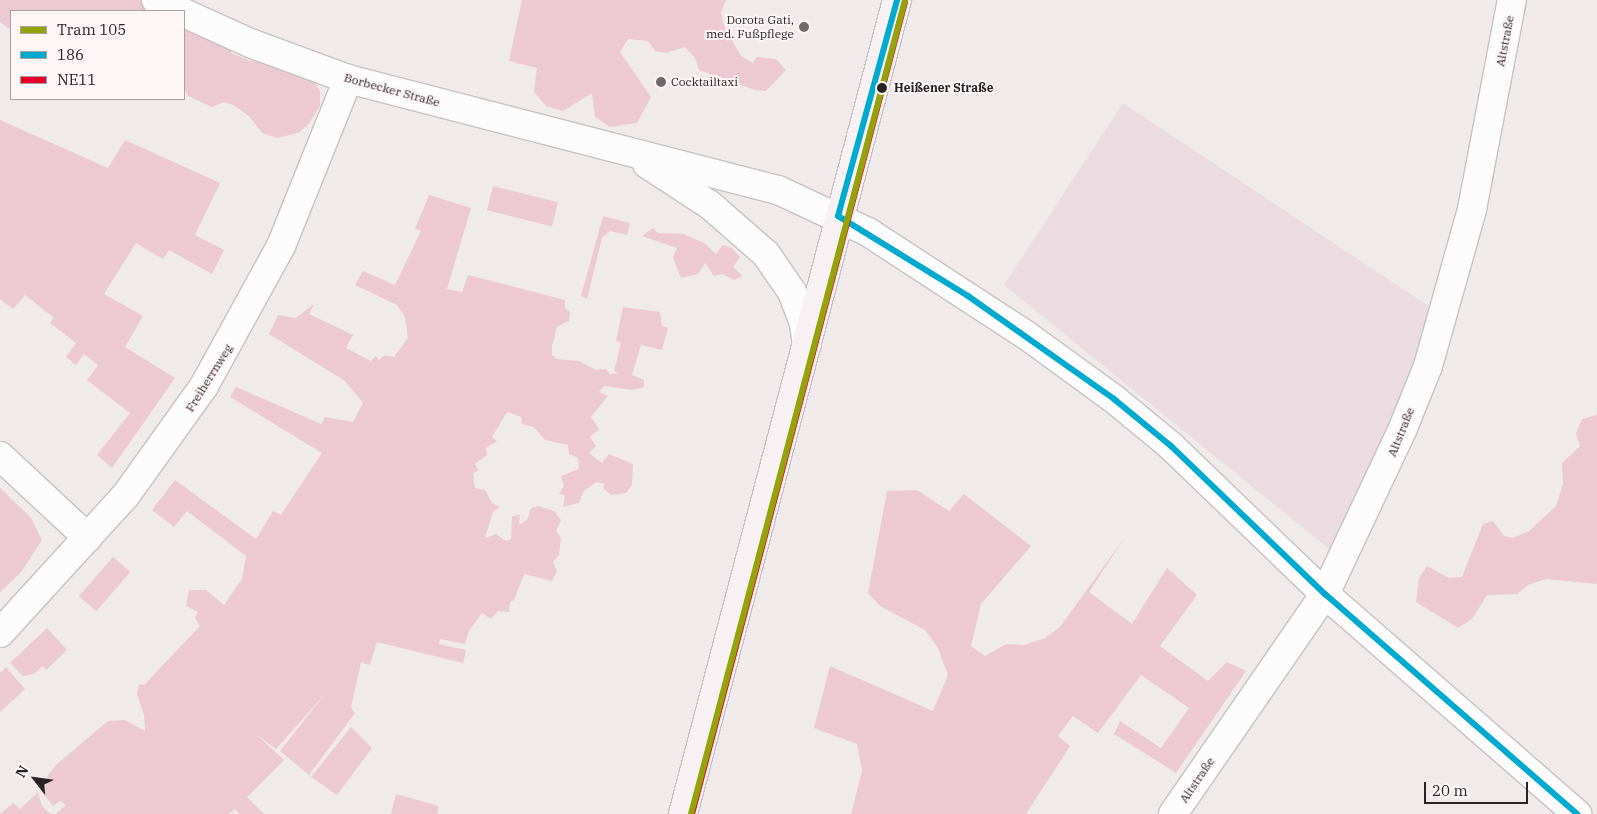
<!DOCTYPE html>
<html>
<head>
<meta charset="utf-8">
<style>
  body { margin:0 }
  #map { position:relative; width:1597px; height:814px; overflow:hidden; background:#f0eaeb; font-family:"IBM Plex Serif",serif }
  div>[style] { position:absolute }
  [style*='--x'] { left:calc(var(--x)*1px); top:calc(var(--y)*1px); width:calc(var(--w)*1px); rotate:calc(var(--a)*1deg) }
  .built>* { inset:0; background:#eadce0 }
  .green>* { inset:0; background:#edc9d4; transform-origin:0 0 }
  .roads { filter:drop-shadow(1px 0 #c6c1c2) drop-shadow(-1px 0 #c6c1c2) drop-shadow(0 1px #c6c1c2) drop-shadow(0 -1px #c6c1c2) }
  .minor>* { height:28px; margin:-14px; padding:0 14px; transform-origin:14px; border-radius:14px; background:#fdfcfc }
  .major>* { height:28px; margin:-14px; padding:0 14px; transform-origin:14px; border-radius:14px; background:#f8f1f3 }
  .bus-1>* { height:6px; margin:-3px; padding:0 3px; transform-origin:3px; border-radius:3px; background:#00a9ce }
  .bus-2>* { height:6px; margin:-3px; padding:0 3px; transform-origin:3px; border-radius:3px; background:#e4002b }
  .tram-1>* { height:6px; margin:-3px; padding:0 3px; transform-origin:3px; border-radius:3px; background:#93a309 }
  .dots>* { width:14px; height:14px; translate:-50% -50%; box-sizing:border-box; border:2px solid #fef5f7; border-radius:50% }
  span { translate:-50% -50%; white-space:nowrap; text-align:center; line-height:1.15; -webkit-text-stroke:4px #fef5f7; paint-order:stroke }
  .poi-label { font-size:12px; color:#282425 }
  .right { translate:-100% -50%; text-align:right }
  .left { translate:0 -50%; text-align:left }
  .street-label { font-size:12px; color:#282425 }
  .stop-label { font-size:12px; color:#282425; font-weight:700 }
  .legend { position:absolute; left:10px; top:10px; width:175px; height:90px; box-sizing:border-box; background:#fef5f7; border:1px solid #a8a1a3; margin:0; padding:6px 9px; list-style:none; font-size:15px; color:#282425 }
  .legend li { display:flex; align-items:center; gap:10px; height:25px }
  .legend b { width:25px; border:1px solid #a8a1a3 }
  .north { position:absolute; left:10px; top:754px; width:50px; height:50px; -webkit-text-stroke:4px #fef5f7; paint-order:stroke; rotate:300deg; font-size:14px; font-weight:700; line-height:20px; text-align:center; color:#282425 }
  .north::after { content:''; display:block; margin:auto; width:18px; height:22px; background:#282425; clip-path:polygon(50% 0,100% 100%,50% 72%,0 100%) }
  .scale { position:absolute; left:1424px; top:782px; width:104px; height:22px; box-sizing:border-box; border:2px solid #282425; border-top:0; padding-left:6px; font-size:15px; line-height:18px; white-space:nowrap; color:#282425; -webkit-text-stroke:4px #fef5f7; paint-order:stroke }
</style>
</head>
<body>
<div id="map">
  <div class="built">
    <i style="clip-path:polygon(1123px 103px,1442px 315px,1334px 553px,1004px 285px)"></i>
  </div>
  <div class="green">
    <i style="clip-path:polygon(0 0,152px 0,164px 11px,11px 11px,11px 30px,0 22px)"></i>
    <i style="clip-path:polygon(522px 0,726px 0,721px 12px,724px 26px,741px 56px,753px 63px,756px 57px,776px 59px,786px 70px,766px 91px,755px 90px,699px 70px,695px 58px,685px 47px,666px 53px,655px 51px,648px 41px,628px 39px,620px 52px,651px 97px,637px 123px,610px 127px,595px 117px,592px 93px,563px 111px,546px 106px,534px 92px,537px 68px,509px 61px)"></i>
    <i style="clip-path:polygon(184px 20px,231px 41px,231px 53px,251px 61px,270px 58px,308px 71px,320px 91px,320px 106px,308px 125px,298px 133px,277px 138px,262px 133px,249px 116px,233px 105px,224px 102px,212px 107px,188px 96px,184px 88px)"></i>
    <i style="clip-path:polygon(0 120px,108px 168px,125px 140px,220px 183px,195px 235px,224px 250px,212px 274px,169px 250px,163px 259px,136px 243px,104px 294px,143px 316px,125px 347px,175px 378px,112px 468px,97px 455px,130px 413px,87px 380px,98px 365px,84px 354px,76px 365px,66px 357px,76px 343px,50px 323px,54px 318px,25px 295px,13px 309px,0 299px)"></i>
    <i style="left:493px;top:186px;width:67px;height:25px;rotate:14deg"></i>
    <i style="clip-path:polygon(429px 195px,471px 208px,447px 289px,462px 292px,468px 275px,565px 300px,565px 308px,570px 312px,569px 321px,557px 327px,552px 346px,552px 355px,557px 359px,579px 361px,596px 370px,606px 369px,610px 374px,619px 373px,614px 371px,621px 343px,616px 341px,623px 307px,660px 312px,662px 326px,668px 328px,662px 350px,641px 345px,632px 375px,644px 380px,644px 387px,633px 390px,604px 386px,599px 392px,608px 396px,591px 417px,599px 429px,590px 437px,596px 446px,589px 453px,602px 463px,609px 454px,633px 464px,632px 485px,626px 493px,611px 495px,603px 488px,605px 484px,596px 482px,583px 492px,579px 503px,563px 507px,565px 495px,559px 494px,564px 486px,561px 476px,579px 469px,578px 458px,569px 454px,568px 445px,545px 440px,534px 427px,522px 424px,521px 417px,507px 412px,492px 437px,497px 441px,486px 448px,487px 455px,475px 464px,478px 470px,473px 474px,475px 488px,485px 490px,492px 503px,500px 507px,493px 512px,485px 538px,496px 534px,506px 541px,511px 539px,512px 516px,520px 515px,519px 525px,527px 520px,531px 508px,538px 506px,554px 511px,561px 520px,556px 531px,561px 538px,559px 555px,553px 562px,557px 571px,552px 581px,524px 574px,514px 600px,510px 602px,509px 612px,498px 611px,491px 619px,482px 613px,469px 631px,465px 644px,440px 639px,439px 644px,466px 650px,463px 663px,377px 642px,370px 665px,361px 662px,351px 708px,355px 713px,309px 775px,280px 751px,325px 694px,276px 749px,256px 734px,284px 760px,247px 797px,264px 814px,240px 814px,235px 809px,229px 814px,56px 814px,66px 805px,60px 801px,53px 806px,44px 794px,48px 775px,56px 765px,108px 721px,125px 720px,145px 731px,144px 715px,137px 694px,139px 684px,144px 685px,200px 626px,195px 618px,198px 612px,186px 606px,189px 590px,206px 590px,224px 605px,242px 579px,246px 556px,187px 511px,174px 527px,152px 510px,175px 480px,256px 539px,273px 511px,281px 515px,322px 453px,230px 397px,236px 387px,321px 424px,325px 417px,353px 422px,363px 403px,345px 381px,269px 334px,278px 315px,296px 318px,314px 304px,309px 314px,353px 335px,346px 348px,371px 361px,376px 356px,379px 360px,385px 355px,394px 357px,408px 338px,405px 317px,397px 305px,355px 285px,363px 271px,395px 285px,421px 231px,415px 229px)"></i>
    <i style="clip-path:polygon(603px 216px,630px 223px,627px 235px,610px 231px,602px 238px,587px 299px,581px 296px)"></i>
    <i style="clip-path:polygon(653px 228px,658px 233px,684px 234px,704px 243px,716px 254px,723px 245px,732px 248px,740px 257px,733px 267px,743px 276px,734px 280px,722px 274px,714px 276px,705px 263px,698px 274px,681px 278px,673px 258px,677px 248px,642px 236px)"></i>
    <i style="clip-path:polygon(1597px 415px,1597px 584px,1546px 579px,1528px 585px,1517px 594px,1487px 595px,1472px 619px,1458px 628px,1416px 602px,1419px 578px,1427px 566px,1449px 578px,1462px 577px,1483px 524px,1493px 521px,1504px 536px,1513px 538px,1529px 531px,1556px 506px,1563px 484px,1562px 463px,1580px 446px,1576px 434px,1582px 419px)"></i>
    <i style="clip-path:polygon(0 488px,31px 518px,42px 540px,21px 572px,0 592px)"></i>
    <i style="clip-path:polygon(917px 490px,949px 511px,964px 494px,1031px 546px,981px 604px,971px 646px,985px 656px,1006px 644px,1024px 645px,1045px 638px,1060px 627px,1125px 537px,1089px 592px,1132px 624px,1167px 568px,1197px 595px,1160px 646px,1208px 681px,1227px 662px,1246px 671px,1176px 773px,1114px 734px,1120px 721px,1161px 748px,1189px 708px,1141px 675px,1098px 733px,1073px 716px,1058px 736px,1070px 746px,1026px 814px,851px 814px,862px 771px,857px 744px,814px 728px,830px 666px,933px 711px,948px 675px,938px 648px,925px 630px,880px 606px,868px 593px,887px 491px)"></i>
    <i style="left:113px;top:557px;width:23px;height:52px;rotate:41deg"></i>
    <i style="clip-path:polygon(47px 628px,67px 650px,46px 670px,43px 666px,34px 674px,23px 676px,10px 663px)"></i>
    <i style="clip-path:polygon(6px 667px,25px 689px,0 712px,0 673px)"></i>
    <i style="clip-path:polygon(351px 727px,372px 748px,337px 795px,311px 777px)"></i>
    <i style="clip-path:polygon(38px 792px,42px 806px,50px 814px,0 814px,13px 803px,20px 809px)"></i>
    <i style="clip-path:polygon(396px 794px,439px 806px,437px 814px,391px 814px)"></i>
  </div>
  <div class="roads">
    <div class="minor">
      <i style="--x:156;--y:0;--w:26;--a:25"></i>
      <i style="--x:184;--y:13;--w:72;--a:24.4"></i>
      <i style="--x:250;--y:43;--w:104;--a:20.2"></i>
      <i style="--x:348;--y:79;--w:444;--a:14.5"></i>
      <i style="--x:778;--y:190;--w:99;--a:25"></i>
      <i style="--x:868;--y:232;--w:189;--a:33.1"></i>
      <i style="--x:1026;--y:335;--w:109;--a:36"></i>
      <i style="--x:1114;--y:399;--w:74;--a:39.5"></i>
      <i style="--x:1171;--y:446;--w:214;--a:43.9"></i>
      <i style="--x:1325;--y:594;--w:335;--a:41.1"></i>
      <i style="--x:647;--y:164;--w:75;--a:33.1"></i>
      <i style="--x:710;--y:205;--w:74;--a:41.2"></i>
      <i style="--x:766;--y:254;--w:46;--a:55.6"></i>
      <i style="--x:792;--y:292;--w:34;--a:69"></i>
      <i style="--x:804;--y:324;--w:21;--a:82"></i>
      <i style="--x:0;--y:456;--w:120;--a:43"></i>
      <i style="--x:0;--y:633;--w:187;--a:-47.6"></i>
      <i style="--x:126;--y:495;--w:134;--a:-54.4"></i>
      <i style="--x:204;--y:386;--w:160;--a:-61.2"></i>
      <i style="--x:281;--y:246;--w:180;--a:-68.1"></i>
      <i style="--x:1173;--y:814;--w:267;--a:-55.4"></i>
      <i style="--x:1325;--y:594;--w:183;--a:-64.8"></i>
      <i style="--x:1403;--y:428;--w:67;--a:-68"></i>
      <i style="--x:1428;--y:366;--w:163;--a:-74.3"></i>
      <i style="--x:1472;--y:209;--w:213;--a:-79.2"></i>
    </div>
    <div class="major">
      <i style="--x:683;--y:814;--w:842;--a:-75.27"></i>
    </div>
  </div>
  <div class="bus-1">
    <i style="--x:838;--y:216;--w:153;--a:31.6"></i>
    <i style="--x:968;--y:296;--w:179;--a:35.2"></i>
    <i style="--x:1114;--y:399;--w:74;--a:39.5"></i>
    <i style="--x:1171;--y:446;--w:214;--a:43.9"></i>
    <i style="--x:1325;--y:594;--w:335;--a:41.1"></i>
    <i style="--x:838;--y:216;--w:224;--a:-74.7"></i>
  </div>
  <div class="bus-2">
    <i style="--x:692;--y:814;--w:839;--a:-75.3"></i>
  </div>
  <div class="tram-1">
    <i style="--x:691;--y:814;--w:842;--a:-75.27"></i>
  </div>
  <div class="dots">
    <i style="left:804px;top:27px;background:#6e696a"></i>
    <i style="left:661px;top:82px;background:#6e696a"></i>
    <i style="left:882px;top:88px;background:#282425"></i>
  </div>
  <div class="poi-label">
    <span class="right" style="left:794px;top:27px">Dorota Gati,<br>med. Fußpflege</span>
    <span class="left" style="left:671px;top:82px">Cocktailtaxi</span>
  </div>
  <div class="street-label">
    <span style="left:1505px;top:41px;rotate:-79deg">Altstraße</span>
    <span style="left:392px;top:90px;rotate:15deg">Borbecker Straße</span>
    <span style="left:209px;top:378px;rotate:-58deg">Freiherrnweg</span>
    <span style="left:1401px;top:432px;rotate:-68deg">Altstraße</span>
    <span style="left:1197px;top:780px;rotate:-56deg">Altstraße</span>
  </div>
  <div class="stop-label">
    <span class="left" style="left:894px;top:88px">Heißener Straße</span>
  </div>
  <ul class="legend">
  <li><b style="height:6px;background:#93a309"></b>Tram 105</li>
  <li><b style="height:6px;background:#00a9ce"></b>186</li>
  <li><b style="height:6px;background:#e4002b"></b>NE11</li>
  </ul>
  <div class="north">N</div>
  <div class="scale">20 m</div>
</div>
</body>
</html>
